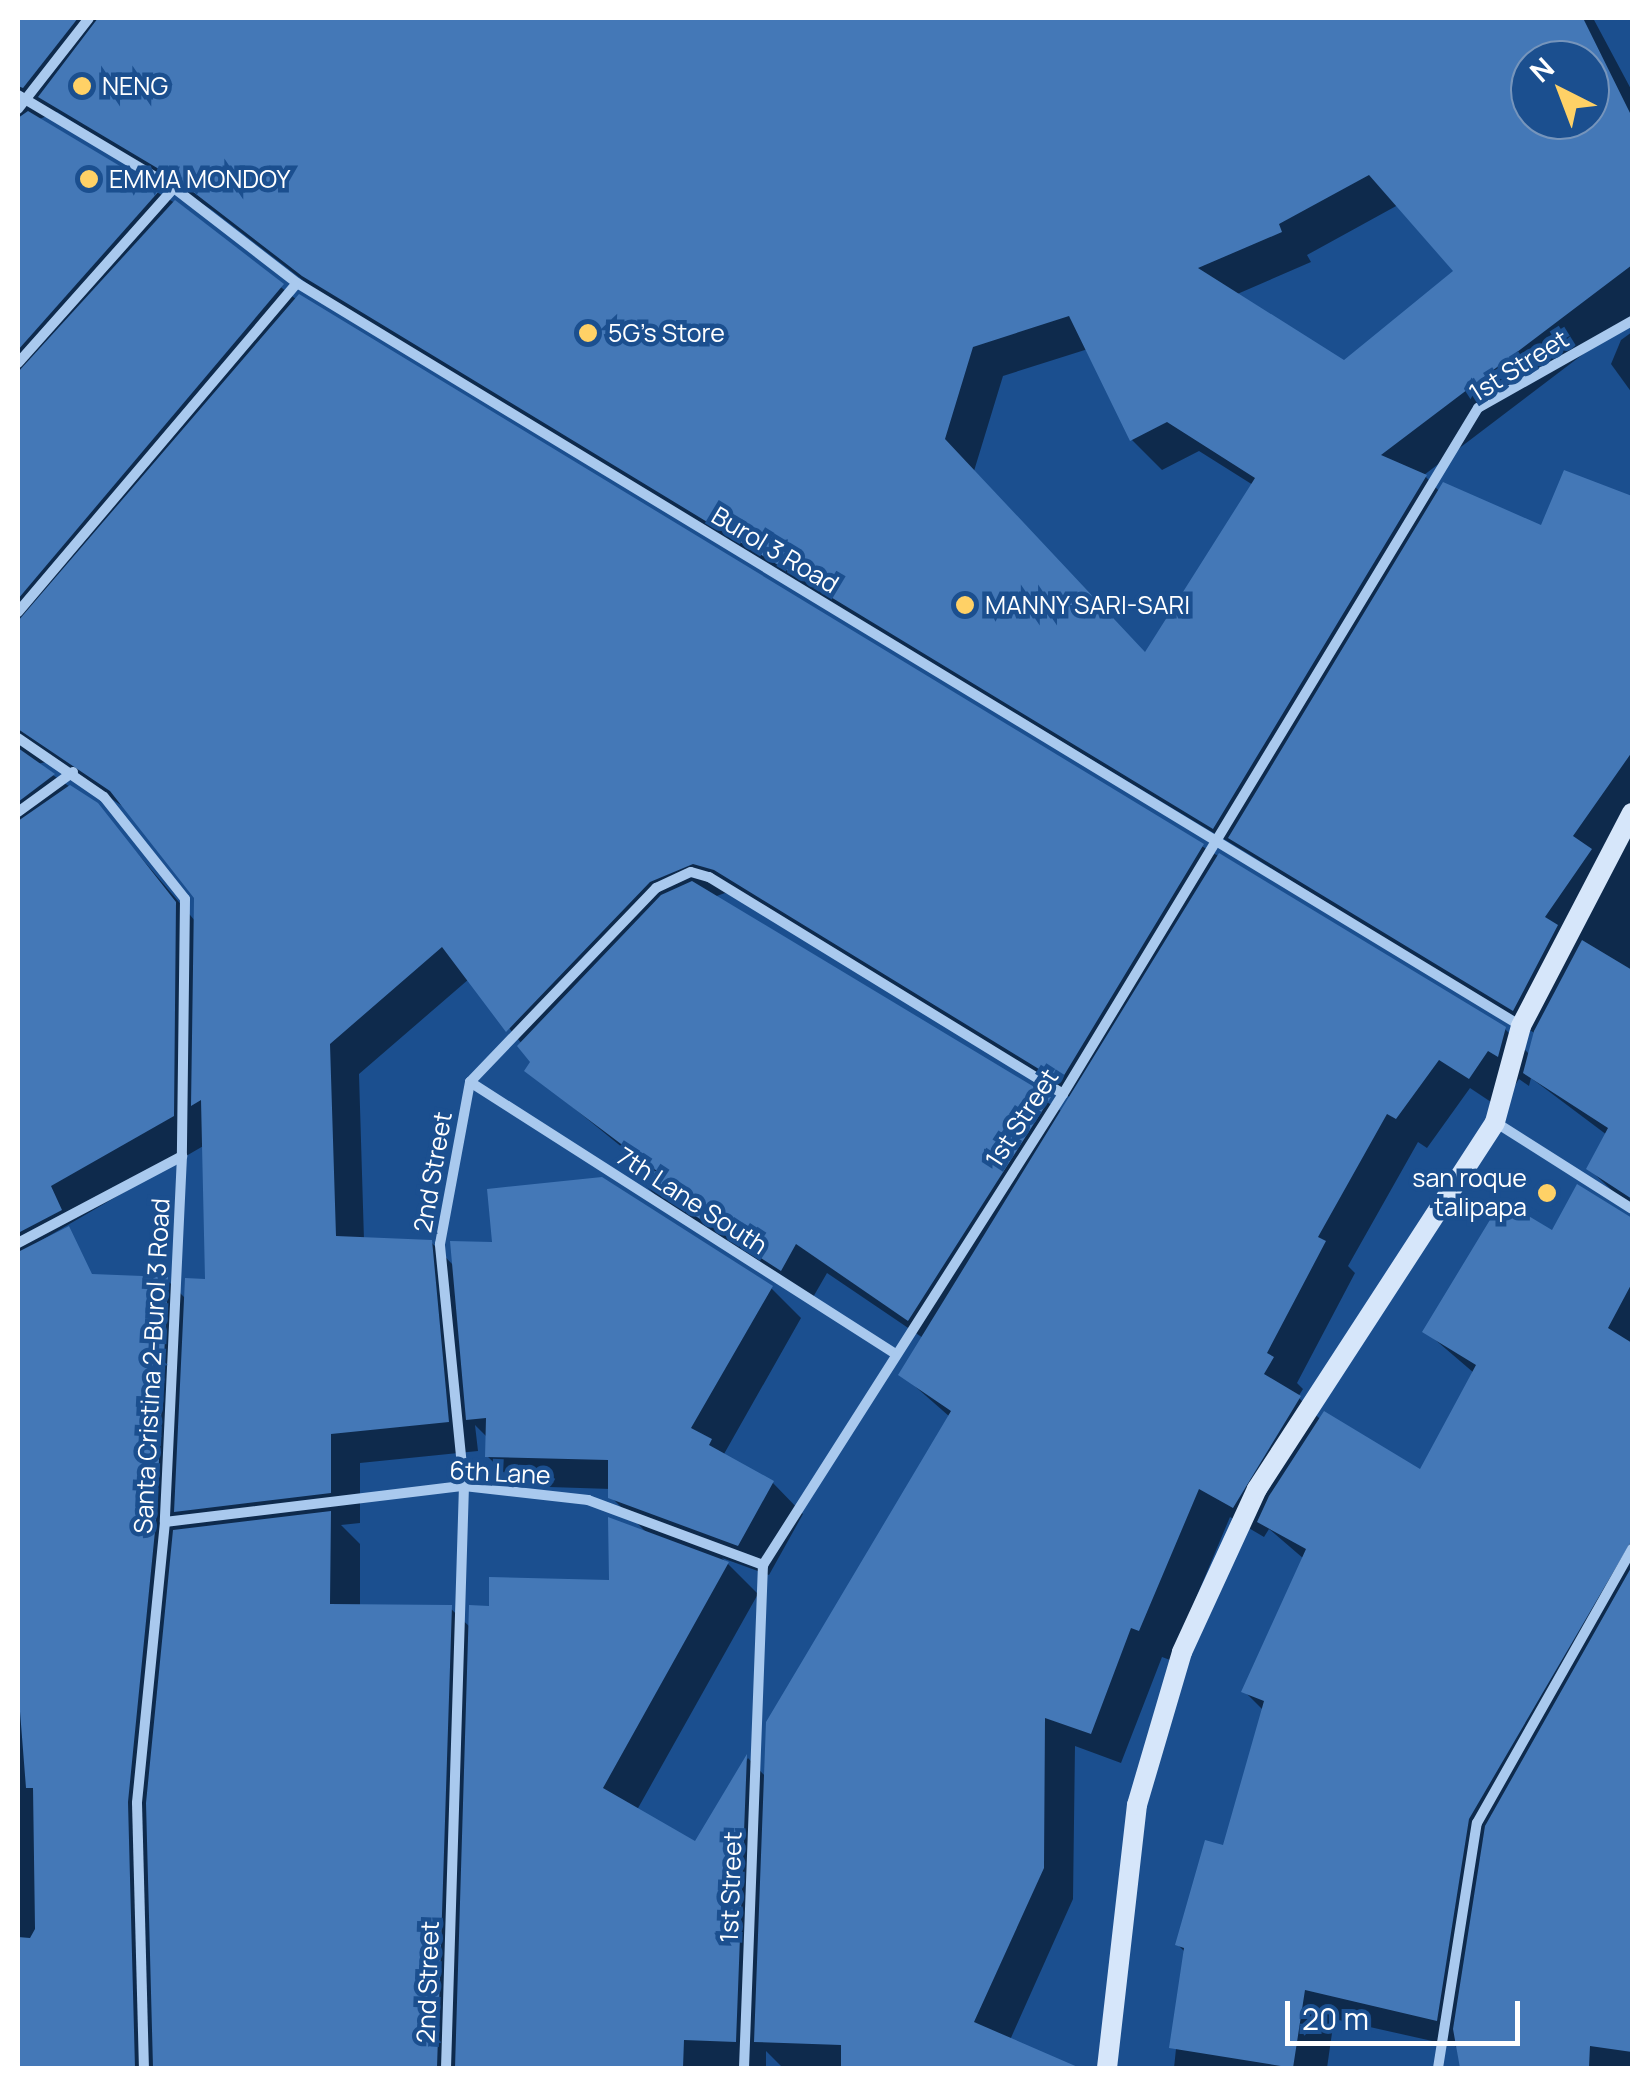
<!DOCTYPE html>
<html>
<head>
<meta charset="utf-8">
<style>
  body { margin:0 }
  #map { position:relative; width:1650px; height:2086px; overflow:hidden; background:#1b4f8f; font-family:Manrope,sans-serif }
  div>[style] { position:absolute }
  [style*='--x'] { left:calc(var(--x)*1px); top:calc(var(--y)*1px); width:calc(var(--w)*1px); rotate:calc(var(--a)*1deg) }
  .shadow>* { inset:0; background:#0007 }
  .building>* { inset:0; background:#4478b7 }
  .street>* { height:10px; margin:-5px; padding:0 5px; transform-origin:5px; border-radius:5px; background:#a9c9ee }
  .secondary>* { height:20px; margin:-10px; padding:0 10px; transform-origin:10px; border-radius:10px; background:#d6e6fa }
  .dots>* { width:28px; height:28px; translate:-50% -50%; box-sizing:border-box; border:5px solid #1b4f8f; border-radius:50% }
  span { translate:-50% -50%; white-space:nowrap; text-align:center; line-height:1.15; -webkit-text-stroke:9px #1b4f8f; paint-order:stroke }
  .poi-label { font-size:25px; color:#fff }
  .left { translate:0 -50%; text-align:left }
  .right { translate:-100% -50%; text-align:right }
  .street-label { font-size:25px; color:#fff }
  .frame { position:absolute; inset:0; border:20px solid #fff; pointer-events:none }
  .north { position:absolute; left:1510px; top:40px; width:100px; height:100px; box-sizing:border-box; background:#1b4f8f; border:2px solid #7695bc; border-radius:50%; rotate:318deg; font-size:28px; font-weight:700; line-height:40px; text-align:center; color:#fff }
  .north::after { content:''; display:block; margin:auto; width:35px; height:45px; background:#ffd166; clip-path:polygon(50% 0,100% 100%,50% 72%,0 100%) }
  .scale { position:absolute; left:1285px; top:2001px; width:235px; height:45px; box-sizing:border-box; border:5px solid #fff; border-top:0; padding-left:12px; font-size:30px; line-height:35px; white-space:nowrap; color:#fff; -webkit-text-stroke:8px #1b4f8f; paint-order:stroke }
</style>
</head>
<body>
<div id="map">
  <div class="shadow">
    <i style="clip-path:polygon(evenodd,18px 18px,1593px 18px,1632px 91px,1632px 317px,1424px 475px,1440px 492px,1542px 528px,1565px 473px,1632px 499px,1632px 1209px,1589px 1169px,1607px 1135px,1531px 1078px,1529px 1086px,1519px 1079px,1500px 1108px,1470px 1088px,1427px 1148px,1418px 1142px,1348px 1266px,1355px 1273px,1297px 1383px,1303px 1389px,1298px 1397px,1321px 1420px,1421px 1473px,1474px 1373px,1425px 1331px,1553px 1234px,1632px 1217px,1632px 2068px,1463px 2068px,1459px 2047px,1334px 2019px,1327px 2068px,1174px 2068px,1186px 1953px,1178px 1945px,1225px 1848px,1264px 1711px,1244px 1691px,1304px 1559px,1269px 1529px,1264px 1537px,1230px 1517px,1170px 1660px,1162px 1657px,1121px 1763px,1075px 1746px,1073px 1899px,1010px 2040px,1039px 2068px,783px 2068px,766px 2051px,766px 2068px,18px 2068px,18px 1273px,167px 1280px,187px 1300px,207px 1282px,205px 1145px,18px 1254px,18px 18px,1530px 60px,1590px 60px,1590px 120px,1530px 120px,1530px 60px,18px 18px,57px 112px,212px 210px,335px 305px,1247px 853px,1536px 1034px,1530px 1055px,1505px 1029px,297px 300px,175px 203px,37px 120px,57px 112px,18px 18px,1398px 205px,1457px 271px,1344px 363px,1235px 295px,1311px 262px,1307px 255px,1398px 205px,18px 18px,1088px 349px,1132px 440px,1162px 470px,1199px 451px,1253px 485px,1146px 655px,974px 471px,1003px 376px,1088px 349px,18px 18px,55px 760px,128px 810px,196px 897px,196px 922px,96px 805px,37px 764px,55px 760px,18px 18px,725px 893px,746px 899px,1071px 1098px,1063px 1112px,714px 897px,725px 893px,18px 18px,469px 979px,522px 1044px,533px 1062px,527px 1070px,655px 1174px,636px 1176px,664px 1204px,812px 1299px,827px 1273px,923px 1338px,901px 1374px,950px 1417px,766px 1777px,748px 1758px,696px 1844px,637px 1810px,758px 1594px,722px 1558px,769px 1575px,803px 1514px,773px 1483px,724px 1454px,801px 1318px,771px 1288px,453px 1265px,431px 1242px,364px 1240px,359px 1074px,469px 979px,18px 18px,475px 1425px,488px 1438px,487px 1456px,518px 1486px,611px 1489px,611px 1497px,648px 1534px,612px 1582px,491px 1608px,471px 1628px,450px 1608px,360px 1607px,360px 1544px,341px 1525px,360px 1523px,360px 1463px,478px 1451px,475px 1425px)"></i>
    <i style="clip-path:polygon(1632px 332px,1632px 393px,1611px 364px,1621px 340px)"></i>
  </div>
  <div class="building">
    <i style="clip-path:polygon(18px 18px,78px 18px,23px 88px,18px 86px)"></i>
    <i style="clip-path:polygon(evenodd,98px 18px,1583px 18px,1632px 117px,1632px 265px,1381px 455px,1427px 475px,1213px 829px,302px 276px,179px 181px,38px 97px,98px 18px,1530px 60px,1590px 60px,1590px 120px,1530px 120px,1530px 60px,98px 18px,1369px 175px,1453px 271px,1344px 360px,1198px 268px,1282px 232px,1279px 224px,1369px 175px,98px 18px,1069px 316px,1130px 441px,1167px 422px,1255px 478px,1145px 652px,945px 439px,973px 347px,1069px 316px)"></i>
    <i style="clip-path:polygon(28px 111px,160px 190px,18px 350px,18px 118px)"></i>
    <i style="clip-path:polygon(175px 200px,284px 284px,18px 599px,18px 372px)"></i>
    <i style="clip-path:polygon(299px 294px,1204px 844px,1060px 1082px,714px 870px,693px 864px,650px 882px,506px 1032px,442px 947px,330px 1044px,336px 1236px,432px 1240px,449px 1422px,331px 1434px,331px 1493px,174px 1512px,185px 1278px,205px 1279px,201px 1100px,191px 1106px,194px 898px,110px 791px,18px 729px,18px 621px)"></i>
    <i style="clip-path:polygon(1564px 470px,1632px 496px,1632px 752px,1573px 836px,1592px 849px,1545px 917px,1558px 925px,1513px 1011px,1228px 838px,1443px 482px,1541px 525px)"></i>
    <i style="clip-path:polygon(18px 748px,55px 774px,18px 802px)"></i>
    <i style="clip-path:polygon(70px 785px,98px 803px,176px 902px,174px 1116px,51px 1186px,62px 1210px,18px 1233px,18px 821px)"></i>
    <i style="clip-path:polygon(1219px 853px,1506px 1027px,1498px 1057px,1488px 1051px,1469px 1079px,1439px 1060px,1396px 1119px,1387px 1114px,1318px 1237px,1326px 1241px,1267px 1353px,1274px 1357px,1264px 1374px,1301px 1396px,1233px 1508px,1199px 1489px,1139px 1631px,1131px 1628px,1091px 1734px,1045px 1718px,1044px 1868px,974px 2022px,1080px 2068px,841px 2068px,841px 2045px,754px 2042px,766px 1722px,951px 1411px,898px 1375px)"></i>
    <i style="clip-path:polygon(692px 881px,1051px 1097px,908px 1321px,796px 1244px,781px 1271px,630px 1174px,657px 1171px,524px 1071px,530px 1062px,517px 1046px,661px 895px)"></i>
    <i style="clip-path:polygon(1582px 940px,1632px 970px,1632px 1199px,1586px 1169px,1608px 1128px,1523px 1073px,1534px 1031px)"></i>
    <i style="clip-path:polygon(602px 1177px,773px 1286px,691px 1428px,712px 1439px,709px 1445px,774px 1481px,738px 1546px,608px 1498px,608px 1460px,485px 1457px,486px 1418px,466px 1420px,450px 1241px,492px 1242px,487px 1189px)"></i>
    <i style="clip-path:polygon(1577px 1184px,1632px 1218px,1632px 1283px,1608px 1328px,1632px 1343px,1632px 1540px,1469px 1819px,1437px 2021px,1305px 1990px,1293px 2068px,1169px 2048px,1184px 1948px,1175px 1945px,1205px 1840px,1223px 1845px,1264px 1701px,1241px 1692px,1306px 1549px,1257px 1522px,1269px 1496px,1324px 1411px,1420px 1469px,1476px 1365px,1422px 1332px,1502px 1200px,1552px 1230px)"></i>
    <i style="clip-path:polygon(69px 1226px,92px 1274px,168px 1277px,156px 1521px,128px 1802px,135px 2068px,18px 2068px,18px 1937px,30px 1938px,35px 1929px,33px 1788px,26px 1788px,18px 1686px,18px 1252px)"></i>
    <i style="clip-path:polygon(331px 1511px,330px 1604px,452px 1605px,437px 2068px,153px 2068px,146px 1803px,173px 1530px)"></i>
    <i style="clip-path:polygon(608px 1517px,729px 1562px,603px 1788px,695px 1841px,747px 1754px,736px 2042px,684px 2040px,683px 2068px,455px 2068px,469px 1605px,489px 1606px,489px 1577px,609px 1580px)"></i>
    <i style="clip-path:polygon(1632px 1566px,1632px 2052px,1590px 2046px,1589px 2067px,1460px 2068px,1453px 2029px,1485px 1826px)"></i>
  </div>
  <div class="street">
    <i style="--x:18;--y:95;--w:182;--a:30.8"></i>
    <i style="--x:174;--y:188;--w:155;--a:37.7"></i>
    <i style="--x:297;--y:283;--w:1432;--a:31.26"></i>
    <i style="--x:18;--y:109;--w:115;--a:-52"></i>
    <i style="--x:18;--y:363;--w:234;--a:-48.3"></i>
    <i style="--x:18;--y:612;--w:431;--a:-49.7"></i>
    <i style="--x:18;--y:738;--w:104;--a:34.5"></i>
    <i style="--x:104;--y:797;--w:130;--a:51.5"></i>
    <i style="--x:185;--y:899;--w:257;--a:90.7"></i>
    <i style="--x:182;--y:1156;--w:366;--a:92.7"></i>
    <i style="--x:165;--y:1522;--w:282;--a:95.7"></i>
    <i style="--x:137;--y:1803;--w:265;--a:88.5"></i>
    <i style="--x:18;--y:812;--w:68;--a:-36"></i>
    <i style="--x:470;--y:1082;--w:503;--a:32.58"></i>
    <i style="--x:1495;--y:1122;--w:162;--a:32.4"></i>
    <i style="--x:18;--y:1243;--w:186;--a:-27.9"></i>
    <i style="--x:165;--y:1522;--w:301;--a:-6.9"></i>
    <i style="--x:464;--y:1486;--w:125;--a:6.4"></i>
    <i style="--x:588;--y:1500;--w:187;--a:20.4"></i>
    <i style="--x:446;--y:2068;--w:582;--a:-88.23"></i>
    <i style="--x:464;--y:1486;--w:243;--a:-95.7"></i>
    <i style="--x:440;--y:1244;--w:165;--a:-79.5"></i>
    <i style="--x:470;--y:1082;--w:269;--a:-46.2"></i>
    <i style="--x:656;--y:888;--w:38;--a:-25"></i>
    <i style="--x:691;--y:872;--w:19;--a:16"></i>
    <i style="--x:709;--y:877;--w:415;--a:31.5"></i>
    <i style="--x:744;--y:2068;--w:503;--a:-87.84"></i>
    <i style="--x:763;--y:1565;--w:558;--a:-57.51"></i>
    <i style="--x:1063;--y:1094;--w:802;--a:-58.83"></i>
    <i style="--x:1478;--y:408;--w:177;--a:-29.5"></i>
    <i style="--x:1438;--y:2068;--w:248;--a:-81"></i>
    <i style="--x:1477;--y:1823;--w:315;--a:-60.5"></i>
  </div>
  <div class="secondary">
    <i style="--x:1107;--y:2068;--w:265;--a:-83.5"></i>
    <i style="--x:1137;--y:1805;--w:159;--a:-73.6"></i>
    <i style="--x:1182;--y:1652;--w:179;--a:-65.3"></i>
    <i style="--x:1257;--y:1489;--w:437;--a:-57"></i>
    <i style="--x:1495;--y:1122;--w:99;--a:-74.8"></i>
    <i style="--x:1521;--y:1026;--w:240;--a:-62.5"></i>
  </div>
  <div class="dots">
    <i style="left:82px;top:86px;background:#ffd166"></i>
    <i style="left:89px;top:179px;background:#ffd166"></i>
    <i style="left:588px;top:333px;background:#ffd166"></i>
    <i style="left:965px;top:605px;background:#ffd166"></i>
    <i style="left:1547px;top:1193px;background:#ffd166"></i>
  </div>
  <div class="poi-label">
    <span class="left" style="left:102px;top:86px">NENG</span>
    <span class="left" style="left:109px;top:179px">EMMA MONDOY</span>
    <span class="left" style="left:608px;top:333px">5G's Store</span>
    <span class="left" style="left:985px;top:605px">MANNY SARI-SARI</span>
    <span class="right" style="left:1527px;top:1193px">san roque<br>talipapa</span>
  </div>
  <div class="street-label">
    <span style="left:1519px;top:366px;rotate:-32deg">1st Street</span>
    <span style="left:775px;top:550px;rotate:31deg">Burol 3 Road</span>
    <span style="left:1022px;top:1118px;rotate:-57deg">1st Street</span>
    <span style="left:433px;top:1172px;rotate:-80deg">2nd Street</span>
    <span style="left:692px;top:1201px;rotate:33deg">7th Lane South</span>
    <span style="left:152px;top:1366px;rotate:-87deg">Santa Cristina 2-Burol 3 Road</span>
    <span style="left:500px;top:1473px;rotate:3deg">6th Lane</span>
    <span style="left:731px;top:1887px;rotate:-88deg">1st Street</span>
    <span style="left:428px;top:1982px;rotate:-88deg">2nd Street</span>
  </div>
  <div class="frame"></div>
  <div class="north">N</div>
  <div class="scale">20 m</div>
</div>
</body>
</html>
